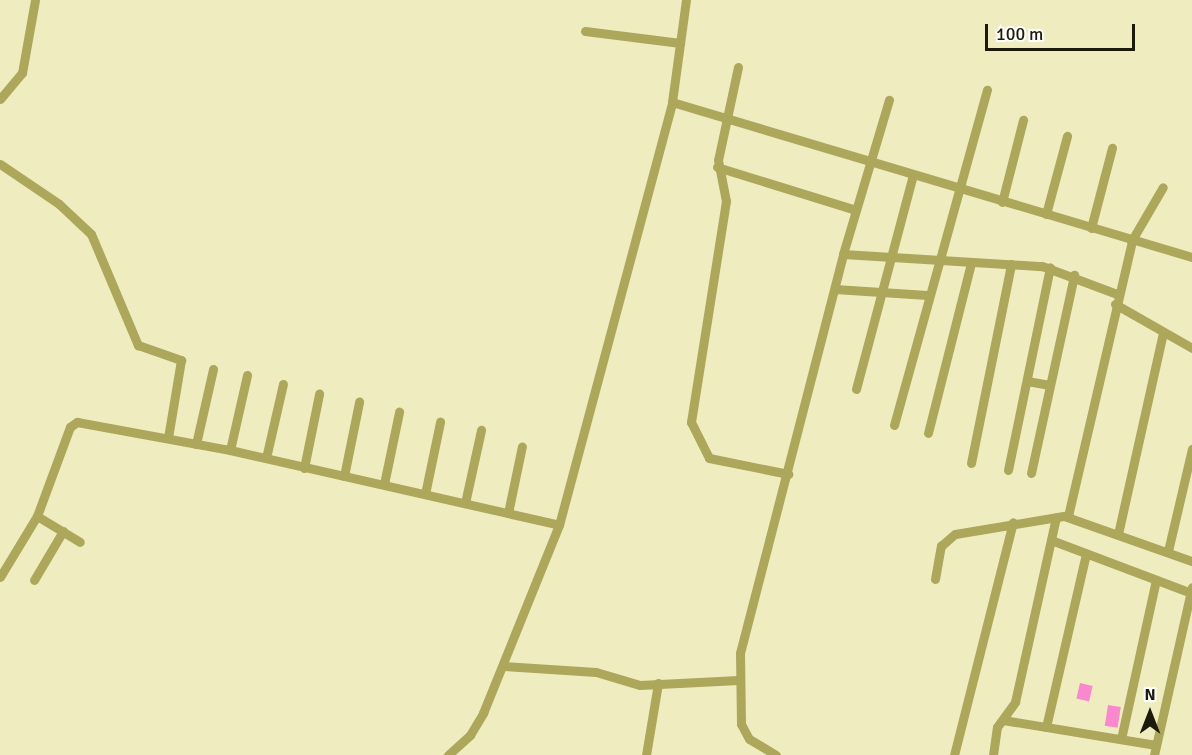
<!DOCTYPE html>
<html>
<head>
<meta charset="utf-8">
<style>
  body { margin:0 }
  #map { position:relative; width:1192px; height:755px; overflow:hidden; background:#efedc0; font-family:Signika,sans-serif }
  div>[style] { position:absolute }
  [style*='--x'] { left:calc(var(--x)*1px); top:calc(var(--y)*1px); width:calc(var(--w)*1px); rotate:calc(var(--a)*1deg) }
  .building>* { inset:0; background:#fa88cd; transform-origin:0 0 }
  .street>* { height:9px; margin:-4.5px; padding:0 4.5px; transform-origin:4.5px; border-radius:4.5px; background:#ada75b }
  span { translate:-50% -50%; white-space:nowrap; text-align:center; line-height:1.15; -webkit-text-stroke:4.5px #fff; paint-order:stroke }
  .north { position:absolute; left:1120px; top:683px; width:60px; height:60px; -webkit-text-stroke:4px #fff; paint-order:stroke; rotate:0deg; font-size:16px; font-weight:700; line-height:24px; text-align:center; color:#1c1a0a }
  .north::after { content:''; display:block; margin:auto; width:21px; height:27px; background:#1c1a0a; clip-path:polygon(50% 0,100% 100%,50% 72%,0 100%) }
  .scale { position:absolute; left:985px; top:24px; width:150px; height:27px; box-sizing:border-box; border:3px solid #1c1a0a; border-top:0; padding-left:8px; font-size:18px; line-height:21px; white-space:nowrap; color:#1c1a0a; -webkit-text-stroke:4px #fff; paint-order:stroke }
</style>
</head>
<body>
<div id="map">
  <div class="building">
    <i style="left:1080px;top:683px;width:13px;height:16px;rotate:13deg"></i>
    <i style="left:1108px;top:705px;width:13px;height:21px;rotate:9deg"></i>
  </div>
  <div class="street">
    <i style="--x:585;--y:31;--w:96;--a:7.2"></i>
    <i style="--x:738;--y:67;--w:95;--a:102.1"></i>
    <i style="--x:718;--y:160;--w:42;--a:79"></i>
    <i style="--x:726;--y:201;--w:224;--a:99"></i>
    <i style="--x:691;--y:422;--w:40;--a:63.4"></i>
    <i style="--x:709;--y:458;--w:81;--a:11.4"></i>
    <i style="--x:0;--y:99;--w:34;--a:-50"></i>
    <i style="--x:22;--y:73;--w:74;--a:-79.9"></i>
    <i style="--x:672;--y:102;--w:543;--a:16.6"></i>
    <i style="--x:0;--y:164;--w:71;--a:34.1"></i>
    <i style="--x:59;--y:204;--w:44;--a:43.2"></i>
    <i style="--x:91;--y:234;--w:121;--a:67.1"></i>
    <i style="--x:138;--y:345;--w:46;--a:19.2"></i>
    <i style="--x:181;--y:360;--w:79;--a:99.5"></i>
    <i style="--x:717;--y:167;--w:145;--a:17.2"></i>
    <i style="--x:1002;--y:202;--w:85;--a:-75.6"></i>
    <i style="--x:1046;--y:214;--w:81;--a:-74.9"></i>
    <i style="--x:1091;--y:228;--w:83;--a:-75.3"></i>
    <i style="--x:843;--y:254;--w:199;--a:3.5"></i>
    <i style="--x:1042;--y:266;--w:80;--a:20.5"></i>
    <i style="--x:835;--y:289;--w:92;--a:3.7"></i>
    <i style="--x:1115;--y:304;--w:89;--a:29.7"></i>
    <i style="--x:1027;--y:381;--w:23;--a:10"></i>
    <i style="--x:856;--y:389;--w:221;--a:-75.1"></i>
    <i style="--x:894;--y:425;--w:348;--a:-74.5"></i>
    <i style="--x:928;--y:433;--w:175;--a:-75.8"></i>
    <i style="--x:196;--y:444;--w:77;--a:-77.2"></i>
    <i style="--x:230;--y:450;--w:77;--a:-77.2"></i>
    <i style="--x:266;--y:458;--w:76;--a:-77.1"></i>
    <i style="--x:971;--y:463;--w:203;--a:-78.6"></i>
    <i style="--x:304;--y:468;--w:76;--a:-78.5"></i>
    <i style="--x:1008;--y:470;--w:207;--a:-78.3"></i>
    <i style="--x:1031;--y:473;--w:203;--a:-77.7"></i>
    <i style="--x:344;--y:476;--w:76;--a:-78.5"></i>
    <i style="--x:384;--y:484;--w:74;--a:-78.2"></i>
    <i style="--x:425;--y:494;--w:74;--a:-78.2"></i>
    <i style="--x:465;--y:503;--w:75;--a:-77.6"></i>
    <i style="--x:508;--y:513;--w:68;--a:-78.2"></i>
    <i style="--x:37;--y:516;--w:50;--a:31.2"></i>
    <i style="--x:1068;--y:516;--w:283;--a:-76.9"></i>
    <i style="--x:1132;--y:240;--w:61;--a:-59.7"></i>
    <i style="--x:1118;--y:534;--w:206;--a:-77.4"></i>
    <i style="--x:1051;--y:540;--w:150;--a:20.7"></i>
    <i style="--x:1168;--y:551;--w:105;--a:-76.8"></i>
    <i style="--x:0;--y:577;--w:71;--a:-58.8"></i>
    <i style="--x:37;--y:516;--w:95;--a:-69.7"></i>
    <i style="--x:70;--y:427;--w:9;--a:-36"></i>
    <i style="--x:77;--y:422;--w:156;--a:10.4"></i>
    <i style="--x:230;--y:450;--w:337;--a:12.8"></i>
    <i style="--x:935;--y:579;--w:34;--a:-80"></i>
    <i style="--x:941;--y:546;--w:18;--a:-41"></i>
    <i style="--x:955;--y:534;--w:110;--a:-9.4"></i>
    <i style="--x:1064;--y:516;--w:136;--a:19.4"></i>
    <i style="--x:34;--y:580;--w:57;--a:-59.4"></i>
    <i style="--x:504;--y:666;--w:92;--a:3.7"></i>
    <i style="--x:596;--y:672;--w:46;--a:16.5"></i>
    <i style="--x:640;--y:685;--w:98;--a:-2.9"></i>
    <i style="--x:1003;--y:720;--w:155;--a:9.3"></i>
    <i style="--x:1046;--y:727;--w:178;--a:-77"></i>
    <i style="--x:1121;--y:739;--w:163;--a:-77.6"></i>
    <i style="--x:448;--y:755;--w:30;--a:-42"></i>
    <i style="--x:470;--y:735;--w:26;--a:-59"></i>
    <i style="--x:483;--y:713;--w:203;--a:-68"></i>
    <i style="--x:559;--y:525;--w:438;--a:-75"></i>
    <i style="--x:672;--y:102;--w:103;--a:-82.2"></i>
    <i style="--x:646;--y:755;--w:73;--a:-80.5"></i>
    <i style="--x:776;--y:755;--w:31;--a:-149"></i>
    <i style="--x:749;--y:739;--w:17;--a:-118"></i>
    <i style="--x:741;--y:724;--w:71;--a:-90.8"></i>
    <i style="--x:740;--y:653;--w:412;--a:-75.5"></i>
    <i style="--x:843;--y:254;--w:161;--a:-73.4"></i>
    <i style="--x:954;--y:755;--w:240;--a:-75.8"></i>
    <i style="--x:993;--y:755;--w:28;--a:-82"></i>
    <i style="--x:997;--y:727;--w:31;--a:-54"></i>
    <i style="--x:1015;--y:702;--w:189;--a:-77.5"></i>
    <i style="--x:1154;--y:755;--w:172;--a:-77.3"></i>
  </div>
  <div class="north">N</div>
  <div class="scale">100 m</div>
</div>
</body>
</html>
